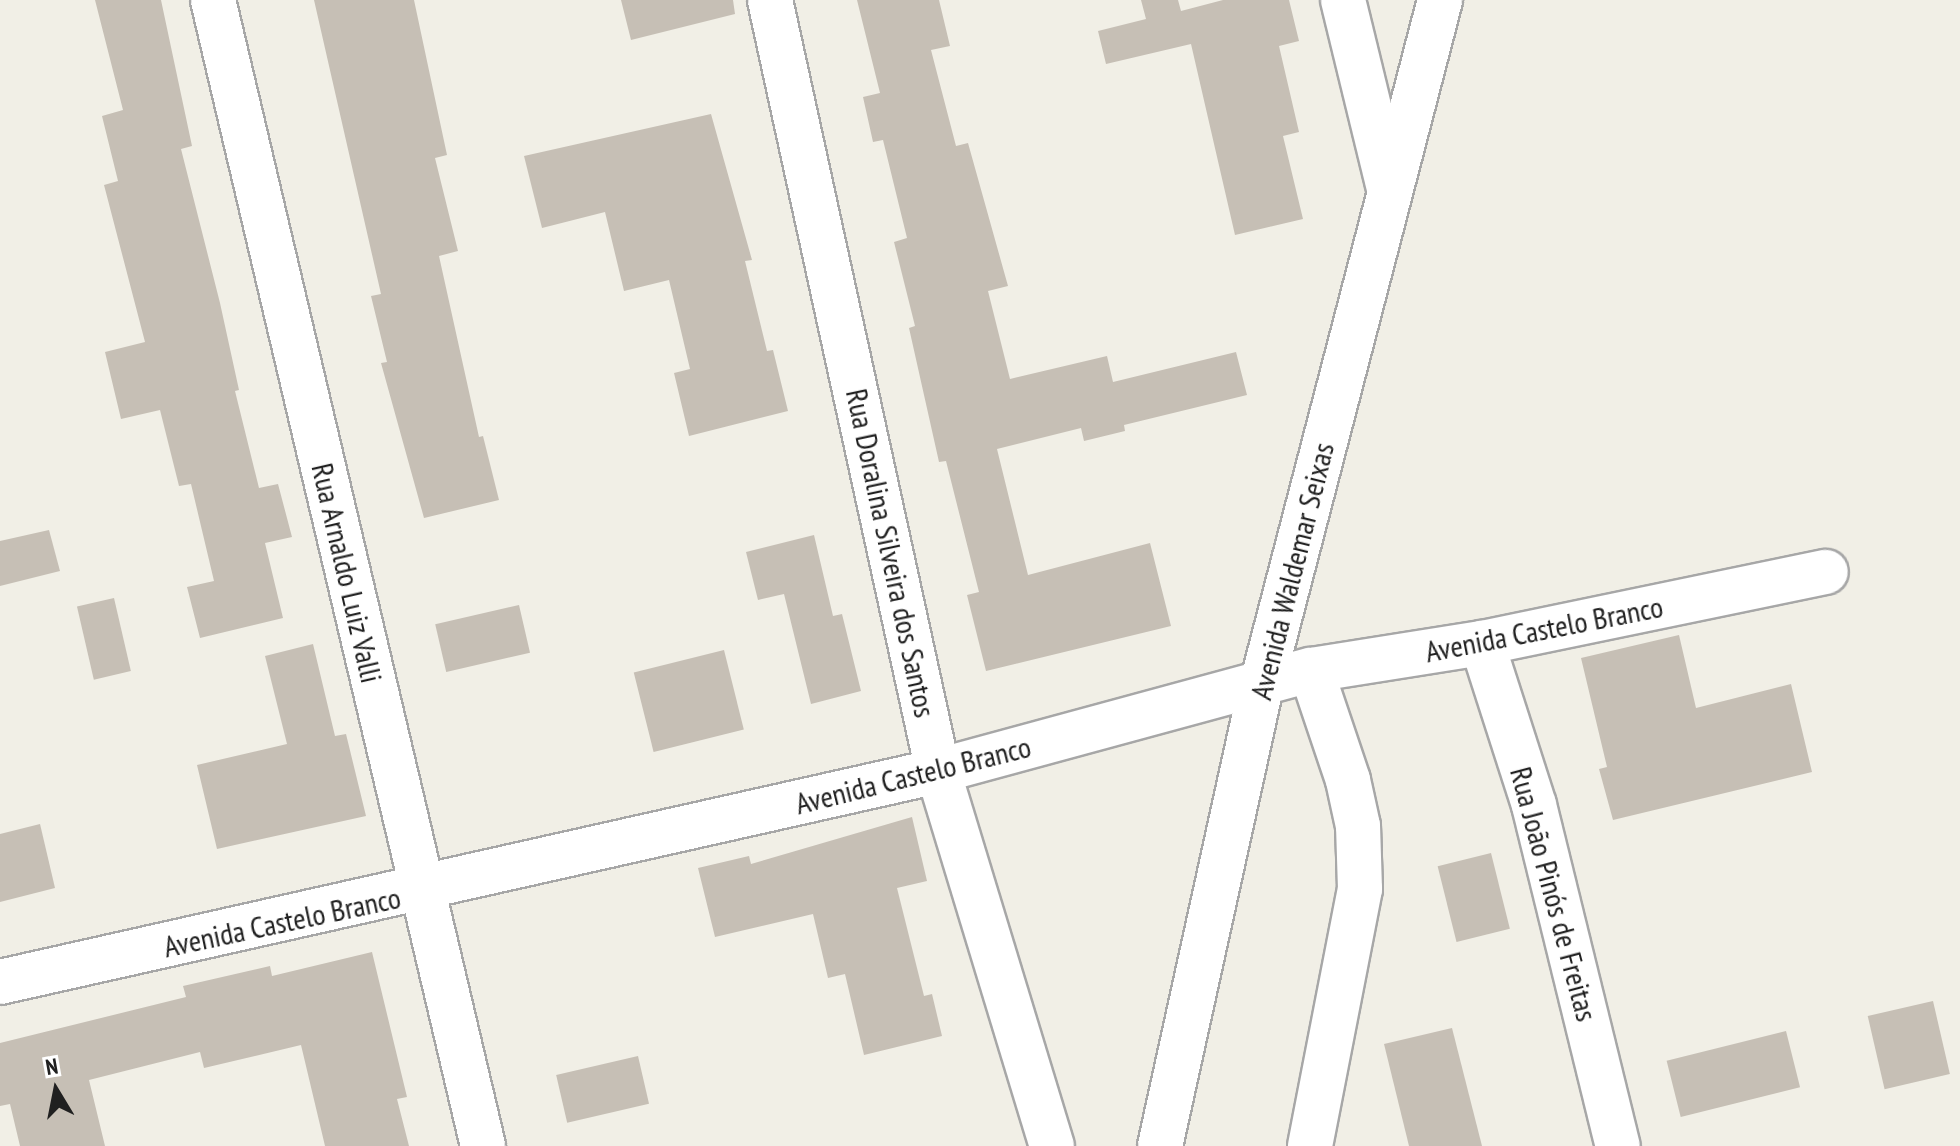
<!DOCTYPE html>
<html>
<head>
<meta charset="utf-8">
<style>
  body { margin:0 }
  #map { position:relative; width:1960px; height:1146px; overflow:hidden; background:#f1efe6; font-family:"PT Sans Narrow",sans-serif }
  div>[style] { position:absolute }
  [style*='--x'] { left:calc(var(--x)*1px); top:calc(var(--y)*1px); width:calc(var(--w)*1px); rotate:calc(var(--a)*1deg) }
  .building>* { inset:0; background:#c6bfb5; transform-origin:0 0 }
  .roads { filter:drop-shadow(2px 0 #a7a7a7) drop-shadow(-2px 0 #a7a7a7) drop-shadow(0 2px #a7a7a7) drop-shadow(0 -2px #a7a7a7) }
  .street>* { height:44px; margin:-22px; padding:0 22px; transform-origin:22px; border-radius:22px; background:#fff }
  span { translate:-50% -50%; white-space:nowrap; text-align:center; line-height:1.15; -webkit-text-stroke:8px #fff; paint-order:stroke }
  .street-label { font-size:30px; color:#202020 }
  .north { position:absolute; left:16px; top:1050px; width:80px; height:80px; -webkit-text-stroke:6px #fff; paint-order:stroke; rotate:350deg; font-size:22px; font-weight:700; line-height:32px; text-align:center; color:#202020 }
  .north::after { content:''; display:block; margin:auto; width:28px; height:36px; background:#202020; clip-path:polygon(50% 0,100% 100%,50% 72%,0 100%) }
</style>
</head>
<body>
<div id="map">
  <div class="building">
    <i style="clip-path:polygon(95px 0,161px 0,192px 146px,181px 149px,220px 303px,239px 390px,235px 391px,259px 488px,278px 484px,292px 537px,265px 543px,283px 618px,200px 638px,187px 587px,214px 581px,191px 484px,179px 486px,160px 410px,121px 419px,105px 352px,145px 342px,104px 185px,118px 181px,102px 116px,123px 110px)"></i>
    <i style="clip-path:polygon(314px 0,414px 0,447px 155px,435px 158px,458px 251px,439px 256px,479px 437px,483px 436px,499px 500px,424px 518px,381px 363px,387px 362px,371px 296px,381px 294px)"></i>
    <i style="clip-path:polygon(621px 0,733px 0,735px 14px,631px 40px)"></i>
    <i style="clip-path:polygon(857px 0,939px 0,950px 46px,931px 50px,956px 146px,968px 143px,1008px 286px,988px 291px,1010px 379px,1107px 356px,1113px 382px,1236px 352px,1247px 395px,1124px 425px,1125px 431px,1084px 441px,1081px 428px,997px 449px,1028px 575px,1150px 543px,1171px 626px,986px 671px,967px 595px,979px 592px,946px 461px,939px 462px,909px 328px,915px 326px,894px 242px,907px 238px,883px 140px,873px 142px,863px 97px,880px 93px)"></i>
    <i style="clip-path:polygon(1141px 0,1178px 0,1181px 11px,1223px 0,1289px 0,1299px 41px,1279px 46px,1299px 132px,1283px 136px,1303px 219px,1235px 235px,1191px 44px,1106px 64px,1098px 31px,1146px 19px)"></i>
    <i style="clip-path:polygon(711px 114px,752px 260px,745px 261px,767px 351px,773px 350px,788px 411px,689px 436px,674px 373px,690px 369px,669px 280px,624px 291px,605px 212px,542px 228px,524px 156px)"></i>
    <i style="clip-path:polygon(49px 530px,60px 571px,0 586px,0 541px)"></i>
    <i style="clip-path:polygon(814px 535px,833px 616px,842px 614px,861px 691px,811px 704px,784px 594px,758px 600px,746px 552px)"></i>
    <i style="left:114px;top:598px;width:75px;height:38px;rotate:77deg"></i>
    <i style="left:519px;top:605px;width:49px;height:86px;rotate:77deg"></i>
    <i style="clip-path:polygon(1679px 635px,1696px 708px,1791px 684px,1812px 772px,1613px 820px,1599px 769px,1607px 767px,1581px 658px)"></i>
    <i style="clip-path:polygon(313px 644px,335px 736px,346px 734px,366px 816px,217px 849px,197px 765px,287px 744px,265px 656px)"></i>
    <i style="left:724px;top:650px;width:82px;height:93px;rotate:76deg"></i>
    <i style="clip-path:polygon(912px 817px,927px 881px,897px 888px,924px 996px,932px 994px,942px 1036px,864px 1055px,845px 974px,828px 978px,813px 914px,715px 937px,698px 868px,749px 856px,751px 864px)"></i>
    <i style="clip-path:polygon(40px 824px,55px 888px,0 902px,0 834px)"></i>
    <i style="left:1491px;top:853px;width:78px;height:55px;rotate:76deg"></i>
    <i style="clip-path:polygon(372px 952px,407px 1097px,397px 1099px,409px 1146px,325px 1146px,301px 1045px,204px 1068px,200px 1052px,89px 1080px,105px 1146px,20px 1146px,10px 1104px,0 1106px,0 1043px,186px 997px,183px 986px,270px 966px,272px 976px)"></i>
    <i style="left:1933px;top:1001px;width:75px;height:67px;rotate:77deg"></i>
    <i style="clip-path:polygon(1452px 1028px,1482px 1146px,1409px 1146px,1384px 1044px)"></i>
    <i style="left:1786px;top:1031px;width:58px;height:123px;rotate:76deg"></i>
    <i style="left:638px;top:1056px;width:49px;height:84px;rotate:77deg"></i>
  </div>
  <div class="roads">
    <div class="street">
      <i style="--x:213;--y:0;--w:1177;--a:76.74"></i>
      <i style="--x:770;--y:0;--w:789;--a:77.71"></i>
      <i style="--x:938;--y:771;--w:392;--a:73.1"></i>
      <i style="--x:1343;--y:0;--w:194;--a:76.3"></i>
      <i style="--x:1482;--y:643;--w:170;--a:72.2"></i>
      <i style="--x:1534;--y:805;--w:351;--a:76.2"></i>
      <i style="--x:0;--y:982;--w:961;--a:-12.68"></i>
      <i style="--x:938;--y:771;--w:386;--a:-15.2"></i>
      <i style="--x:1311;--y:670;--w:173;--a:-9"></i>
      <i style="--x:1482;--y:643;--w:351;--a:-11.7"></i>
      <i style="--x:1160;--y:1146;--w:473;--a:-77.6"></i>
      <i style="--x:1262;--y:684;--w:707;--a:-75.41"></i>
      <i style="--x:1310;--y:1146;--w:262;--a:-79"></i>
      <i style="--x:1360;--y:889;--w:63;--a:-91.8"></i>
      <i style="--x:1358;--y:826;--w:47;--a:-102.3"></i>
      <i style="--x:1348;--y:780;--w:116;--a:-108.6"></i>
    </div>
  </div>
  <div class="street-label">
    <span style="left:891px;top:553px;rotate:78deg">Rua Doralina Silveira dos Santos</span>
    <span style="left:1292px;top:571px;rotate:-76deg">Avenida Waldemar Seixas</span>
    <span style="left:347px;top:573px;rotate:77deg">Rua Arnaldo Luiz Valli</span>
    <span style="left:1544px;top:629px;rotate:-11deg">Avenida Castelo Branco</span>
    <span style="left:913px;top:775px;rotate:-14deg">Avenida Castelo Branco</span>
    <span style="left:1554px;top:894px;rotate:75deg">Rua João Pinós de Freitas</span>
    <span style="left:282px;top:922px;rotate:-12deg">Avenida Castelo Branco</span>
  </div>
  <div class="north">N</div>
</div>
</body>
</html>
